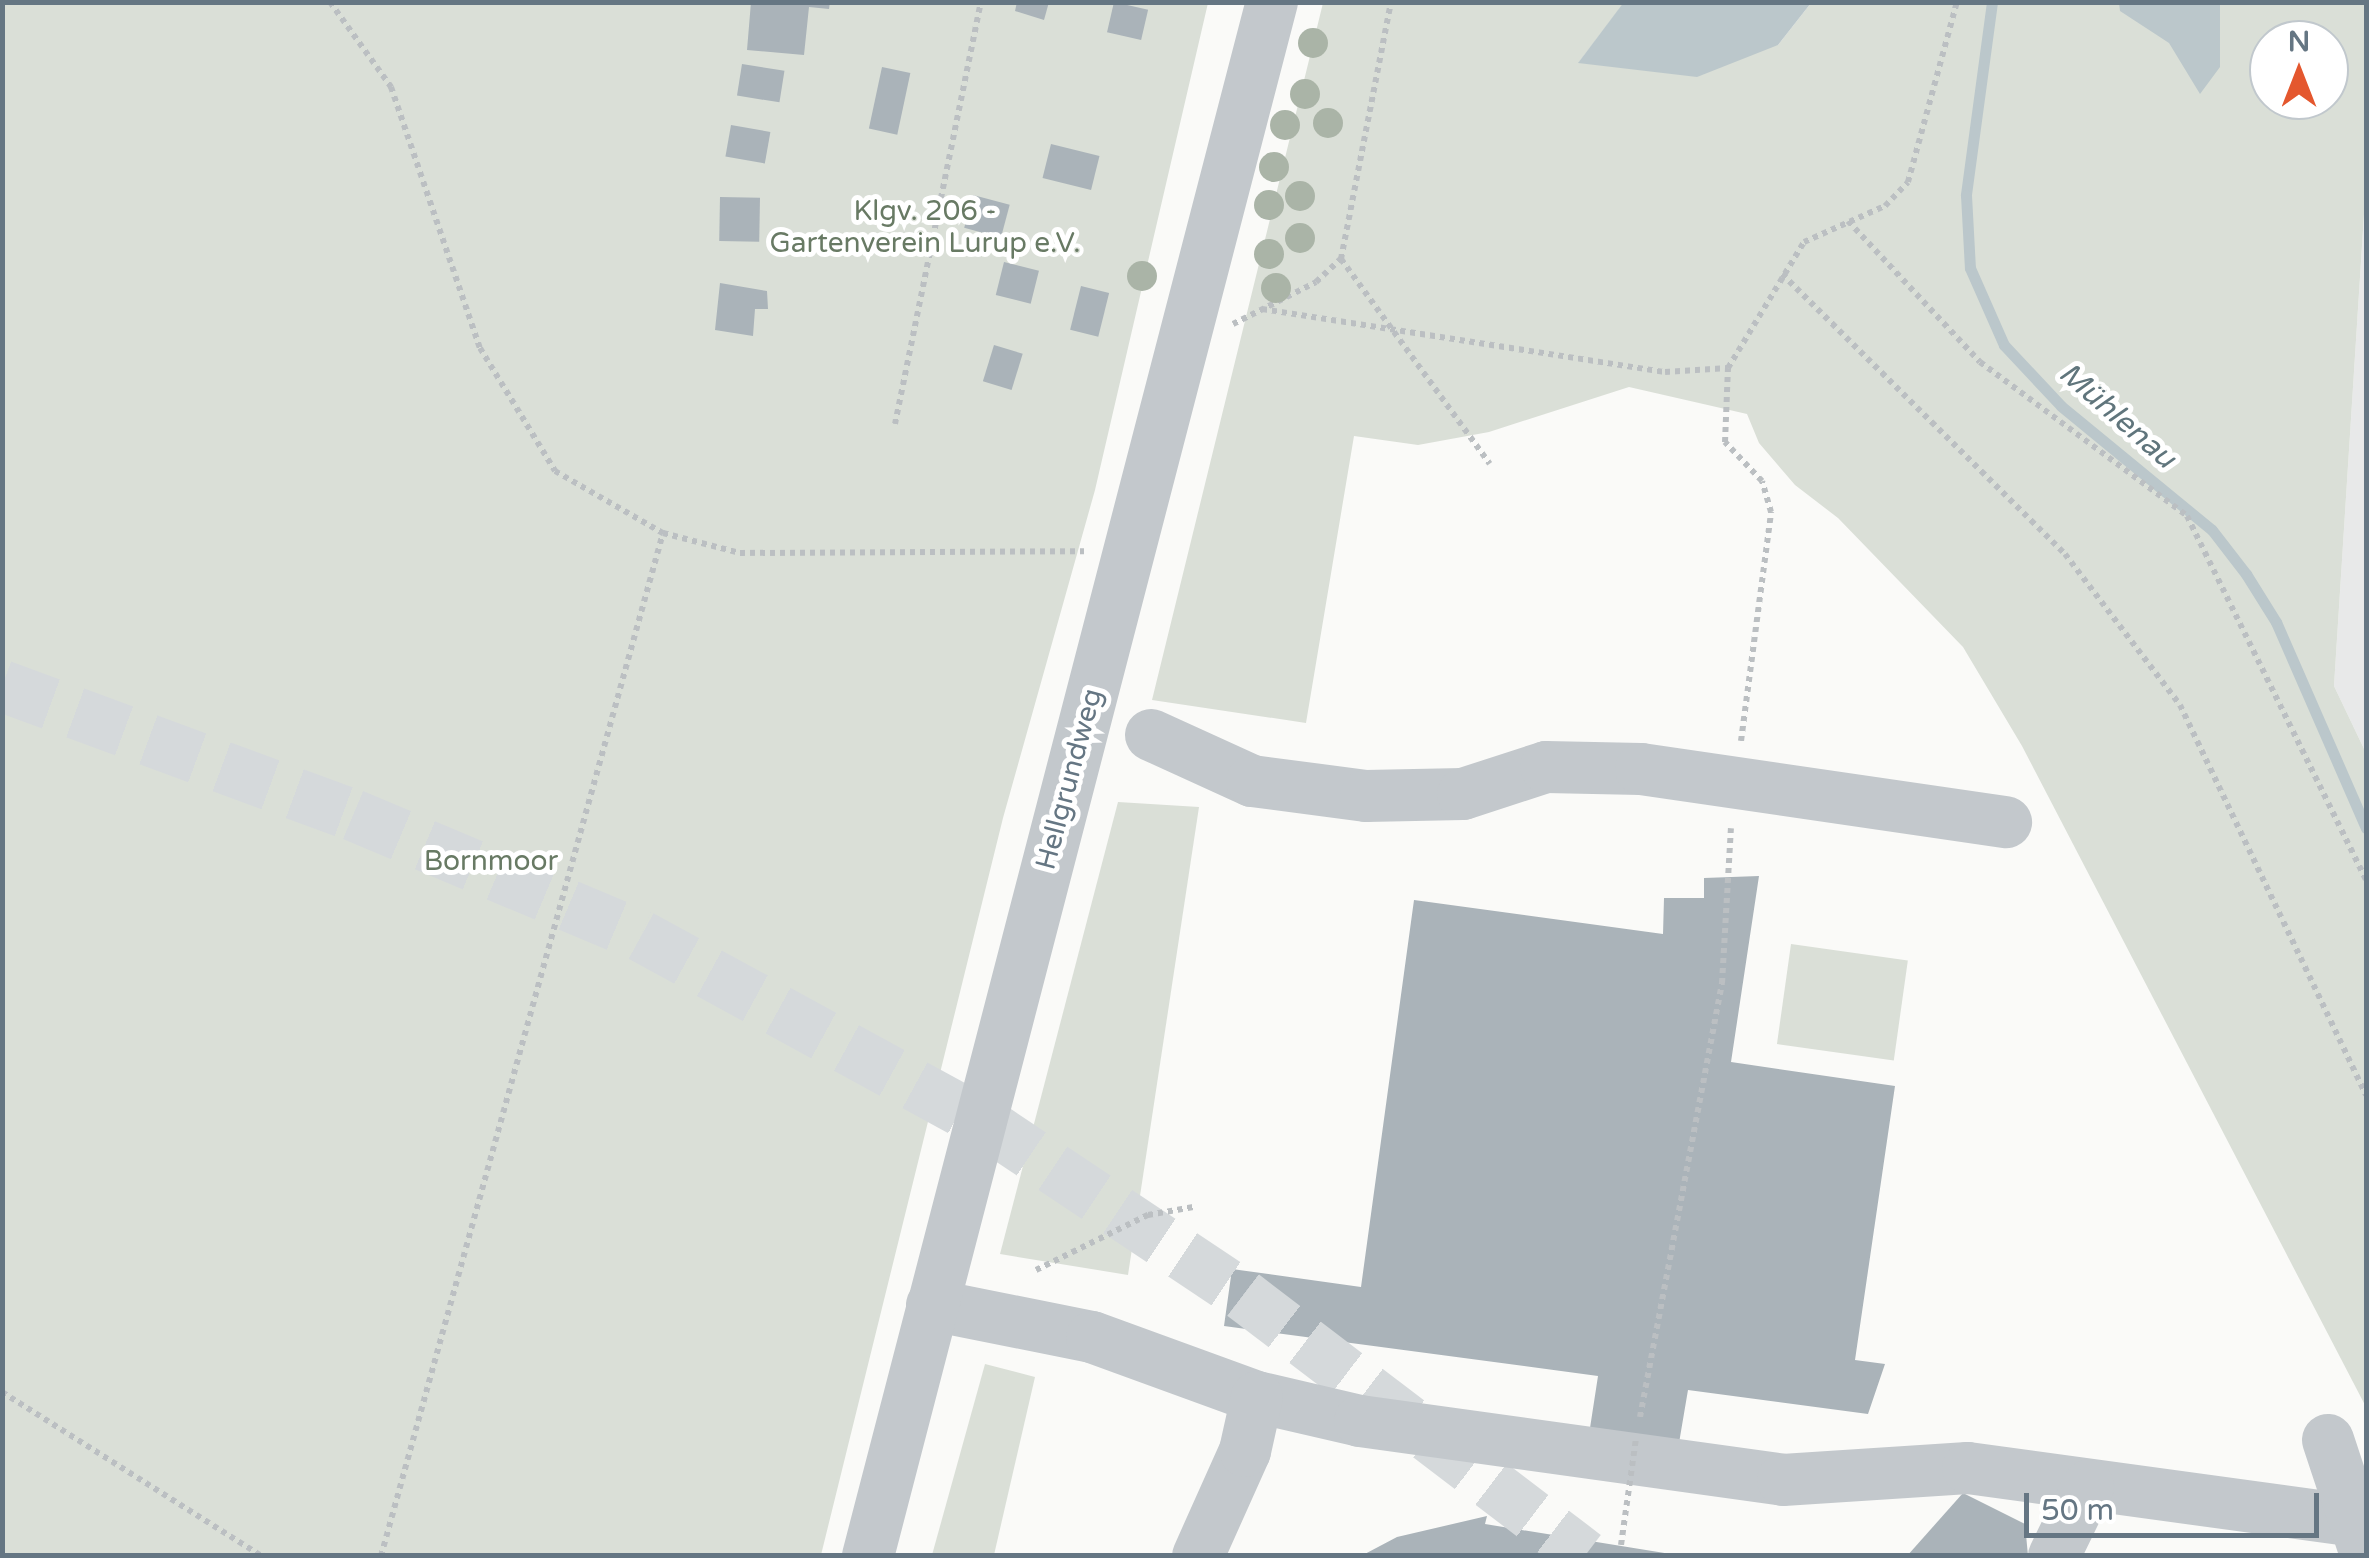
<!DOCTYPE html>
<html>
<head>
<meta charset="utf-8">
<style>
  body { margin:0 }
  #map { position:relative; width:2369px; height:1558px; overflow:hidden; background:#fafaf8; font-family:"Varela Round",sans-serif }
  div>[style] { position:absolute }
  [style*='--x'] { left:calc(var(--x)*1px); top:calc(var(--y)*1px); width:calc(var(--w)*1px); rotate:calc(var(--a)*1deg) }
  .built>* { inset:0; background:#e8e9e9 }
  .green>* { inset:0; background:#dadfd7; transform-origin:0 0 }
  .water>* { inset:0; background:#bbc7cb }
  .stream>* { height:11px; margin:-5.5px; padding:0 5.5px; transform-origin:5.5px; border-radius:5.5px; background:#bbc7cb }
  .building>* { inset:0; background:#aab3b9; transform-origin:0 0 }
  .minor-tunnel>* { height:52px; margin-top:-26px; transform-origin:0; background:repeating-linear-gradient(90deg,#d5d9db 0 52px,transparent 0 78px) }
  .path>* { height:6px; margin-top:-3px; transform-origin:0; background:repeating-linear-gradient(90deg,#bbbfc2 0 5px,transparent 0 10px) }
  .minor>* { height:52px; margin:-26px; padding:0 26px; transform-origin:26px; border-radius:26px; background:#c3c8cc }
  .path-bridge>* { height:6px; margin-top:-3px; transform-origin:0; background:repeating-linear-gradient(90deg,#bbbfc2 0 5px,transparent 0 10px) }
  .trees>* { width:30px; height:30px; margin:-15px; border-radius:50%; background:#aab4a7 }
  span { translate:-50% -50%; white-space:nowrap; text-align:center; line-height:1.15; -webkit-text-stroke:10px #fff; paint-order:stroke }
  .park-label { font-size:28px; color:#687a64 }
  .street-label { font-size:28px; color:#657683 }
  .water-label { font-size:30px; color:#60757c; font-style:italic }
  .frame { position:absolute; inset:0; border:5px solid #657683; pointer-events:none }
  .north { position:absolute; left:2249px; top:20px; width:100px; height:100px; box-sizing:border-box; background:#fff; border:2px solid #c1c8cd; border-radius:50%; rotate:0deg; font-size:28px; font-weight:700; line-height:40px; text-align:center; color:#657683 }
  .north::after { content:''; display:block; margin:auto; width:35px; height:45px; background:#e4572e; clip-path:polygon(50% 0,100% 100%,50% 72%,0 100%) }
  .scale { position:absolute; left:2024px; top:1493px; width:295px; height:45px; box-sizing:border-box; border:5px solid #657683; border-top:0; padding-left:12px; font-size:30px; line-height:35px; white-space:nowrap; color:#657683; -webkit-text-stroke:8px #fff; paint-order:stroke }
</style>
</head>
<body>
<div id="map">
  <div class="built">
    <i style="clip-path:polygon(2366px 183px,2366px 753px,2334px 686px)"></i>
  </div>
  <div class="green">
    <i style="clip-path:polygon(3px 3px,1208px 3px,1095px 490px,1003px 818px,821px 1555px,3px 1556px)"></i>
    <i style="clip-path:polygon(evenodd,1323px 3px,1624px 3px,1579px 62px,1778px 45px,1811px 3px,2366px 3px,2366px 183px,2334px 686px,2366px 753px,2366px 1407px,2022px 746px,1963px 647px,1838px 518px,1795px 485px,1759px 443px,1747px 414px,1629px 387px,1489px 432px,1418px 445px,1354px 436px,1306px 723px,1152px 700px,1323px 3px,2269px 40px,2329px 40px,2329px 100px,2269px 100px,2269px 40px)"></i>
    <i style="clip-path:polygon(1118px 802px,1199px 807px,1128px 1275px,1000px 1254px)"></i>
    <i style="left:1791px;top:944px;width:118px;height:101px;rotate:8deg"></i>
    <i style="clip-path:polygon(985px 1364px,1035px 1377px,994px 1555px,932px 1555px)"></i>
  </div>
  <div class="water">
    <i style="clip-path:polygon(1624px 2px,1811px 2px,1811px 3px,1778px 45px,1697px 77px,1578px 63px)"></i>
    <i style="clip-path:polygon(2119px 3px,2220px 3px,2220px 67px,2200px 94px,2169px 43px,2120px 11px)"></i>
  </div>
  <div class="stream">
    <i style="--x:1992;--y:2;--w:195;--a:97.7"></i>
    <i style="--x:1966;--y:195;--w:73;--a:86.9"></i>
    <i style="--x:1970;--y:268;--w:84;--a:66.2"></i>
    <i style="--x:2004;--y:345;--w:83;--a:46.9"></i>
    <i style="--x:2061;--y:406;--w:195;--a:39.4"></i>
    <i style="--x:2212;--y:530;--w:56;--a:52.3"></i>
    <i style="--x:2246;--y:574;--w:57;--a:58"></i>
    <i style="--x:2276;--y:622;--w:225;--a:66.4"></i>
  </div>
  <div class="building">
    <i style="clip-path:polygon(751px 2px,830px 2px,829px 9px,809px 7px,804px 55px,747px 50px)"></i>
    <i style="clip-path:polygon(1017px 2px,1049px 2px,1044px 20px,1015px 11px)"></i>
    <i style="left:1114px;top:2px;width:35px;height:31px;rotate:13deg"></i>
    <i style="left:742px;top:64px;width:43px;height:32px;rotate:9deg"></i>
    <i style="left:882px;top:67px;width:29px;height:63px;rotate:12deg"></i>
    <i style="left:731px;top:125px;width:40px;height:32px;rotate:10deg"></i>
    <i style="left:1051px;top:144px;width:50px;height:35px;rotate:14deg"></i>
    <i style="left:973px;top:195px;width:38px;height:34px;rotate:15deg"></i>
    <i style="left:720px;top:197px;width:40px;height:44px;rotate:1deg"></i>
    <i style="left:1004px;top:262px;width:36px;height:34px;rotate:14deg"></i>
    <i style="clip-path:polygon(720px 283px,767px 291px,768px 309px,755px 309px,753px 336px,715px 330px)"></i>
    <i style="left:1081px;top:286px;width:29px;height:45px;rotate:14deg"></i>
    <i style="left:994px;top:345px;width:30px;height:38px;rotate:17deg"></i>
    <i style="clip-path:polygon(1759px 876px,1731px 1062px,1895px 1086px,1855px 1360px,1885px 1364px,1868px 1414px,1688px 1390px,1679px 1443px,1590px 1428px,1598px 1376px,1224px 1326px,1232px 1269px,1361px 1287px,1414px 900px,1663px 934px,1664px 898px,1704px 898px,1704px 878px)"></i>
    <i style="clip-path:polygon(1963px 1493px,2025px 1524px,2028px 1556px,1907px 1556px)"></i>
    <i style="clip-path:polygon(1487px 1516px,1485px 1524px,1683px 1556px,1361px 1556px,1397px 1537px)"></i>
  </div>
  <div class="minor-tunnel">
    <i style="--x:2;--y:686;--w:374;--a:20.2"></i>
    <i style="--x:353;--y:815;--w:312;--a:22.8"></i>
    <i style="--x:641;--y:936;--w:395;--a:28.6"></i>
    <i style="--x:988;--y:1125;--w:306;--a:33.7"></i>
    <i style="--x:1243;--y:1295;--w:430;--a:37.3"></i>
  </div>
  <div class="path">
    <i style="--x:330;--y:2;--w:105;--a:54.3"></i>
    <i style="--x:391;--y:87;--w:276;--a:71.2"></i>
    <i style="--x:480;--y:348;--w:144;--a:58.6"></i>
    <i style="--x:555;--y:471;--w:125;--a:29.9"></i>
    <i style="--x:663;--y:533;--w:80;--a:14.6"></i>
    <i style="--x:740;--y:553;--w:344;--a:-0.3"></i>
    <i style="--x:1848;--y:221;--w:193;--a:46.9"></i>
    <i style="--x:1980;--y:362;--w:258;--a:36.6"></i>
    <i style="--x:2187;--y:516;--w:405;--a:63.8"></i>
    <i style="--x:1341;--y:259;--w:253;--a:54"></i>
    <i style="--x:1782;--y:274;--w:398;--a:44.7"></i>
    <i style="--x:2065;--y:554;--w:190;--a:52.7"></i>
    <i style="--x:2180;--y:705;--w:432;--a:64.5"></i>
    <i style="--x:1262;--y:309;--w:408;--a:8.9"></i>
    <i style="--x:1665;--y:372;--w:63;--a:-3.6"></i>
    <i style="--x:1233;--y:324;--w:93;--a:-26.8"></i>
    <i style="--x:1316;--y:282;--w:34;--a:-43"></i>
    <i style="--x:1341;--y:259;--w:262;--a:-79"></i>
    <i style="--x:895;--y:424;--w:431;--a:-78.5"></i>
    <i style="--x:1741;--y:741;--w:231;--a:-82.5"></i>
    <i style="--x:1771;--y:512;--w:32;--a:-106"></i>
    <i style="--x:1762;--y:481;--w:54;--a:-133.5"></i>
    <i style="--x:1725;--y:442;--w:74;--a:-87.7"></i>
    <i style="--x:1728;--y:368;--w:147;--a:-58.9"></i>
    <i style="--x:1804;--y:242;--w:89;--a:-24"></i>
    <i style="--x:1885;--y:206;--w:33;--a:-46"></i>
    <i style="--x:1908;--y:182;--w:187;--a:-74.8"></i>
    <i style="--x:1036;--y:1270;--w:125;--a:-26.2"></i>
    <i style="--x:1148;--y:1215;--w:46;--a:-10.1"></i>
    <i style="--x:2;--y:1392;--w:307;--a:32.3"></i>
    <i style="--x:1640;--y:1417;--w:442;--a:-79.3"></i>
    <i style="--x:1722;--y:983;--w:155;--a:-86.7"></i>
    <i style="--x:381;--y:1556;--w:1061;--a:-74.59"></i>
  </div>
  <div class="minor">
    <i style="--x:1151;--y:735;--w:111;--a:24.5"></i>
    <i style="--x:1252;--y:781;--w:115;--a:7.5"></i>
    <i style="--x:1366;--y:796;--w:97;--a:-1.2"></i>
    <i style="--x:1463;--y:794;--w:87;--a:-18"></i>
    <i style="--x:1546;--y:767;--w:95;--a:1.2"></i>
    <i style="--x:1641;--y:769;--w:369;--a:8.3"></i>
    <i style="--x:932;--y:1305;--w:163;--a:11.3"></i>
    <i style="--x:1092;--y:1337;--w:176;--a:20"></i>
    <i style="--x:1257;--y:1397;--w:106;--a:13.1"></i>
    <i style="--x:1360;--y:1421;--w:427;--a:7.9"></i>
    <i style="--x:1783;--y:1480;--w:185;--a:-3.7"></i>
    <i style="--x:1968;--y:1468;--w:393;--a:7.8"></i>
    <i style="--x:2328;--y:1440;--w:118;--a:71.7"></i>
    <i style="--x:868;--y:1556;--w:1606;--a:-75.43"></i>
    <i style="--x:1198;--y:1556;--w:115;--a:-65.9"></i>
    <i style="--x:1245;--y:1451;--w:55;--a:-77.5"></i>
    <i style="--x:2054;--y:1556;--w:78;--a:-64.1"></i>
  </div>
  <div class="path-bridge">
    <i style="--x:1621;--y:1545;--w:108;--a:-82"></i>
  </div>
  <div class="trees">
    <i style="left:1313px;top:43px"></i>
    <i style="left:1305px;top:94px"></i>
    <i style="left:1328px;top:123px"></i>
    <i style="left:1285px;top:125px"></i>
    <i style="left:1274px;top:167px"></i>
    <i style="left:1300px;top:196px"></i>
    <i style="left:1269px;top:205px"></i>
    <i style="left:1300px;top:238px"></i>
    <i style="left:1269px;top:254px"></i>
    <i style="left:1142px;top:276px"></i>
    <i style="left:1276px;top:288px"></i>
  </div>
  <div class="park-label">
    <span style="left:925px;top:227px">Klgv. 206 -<br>Gartenverein Lurup e.V.</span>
    <span style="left:491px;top:861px">Bornmoor</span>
  </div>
  <div class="street-label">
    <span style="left:1069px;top:779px;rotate:-75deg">Hellgrundweg</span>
  </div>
  <div class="water-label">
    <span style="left:2117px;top:416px;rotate:41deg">Mühlenau</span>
  </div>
  <div class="frame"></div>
  <div class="north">N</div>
  <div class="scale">50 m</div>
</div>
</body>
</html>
